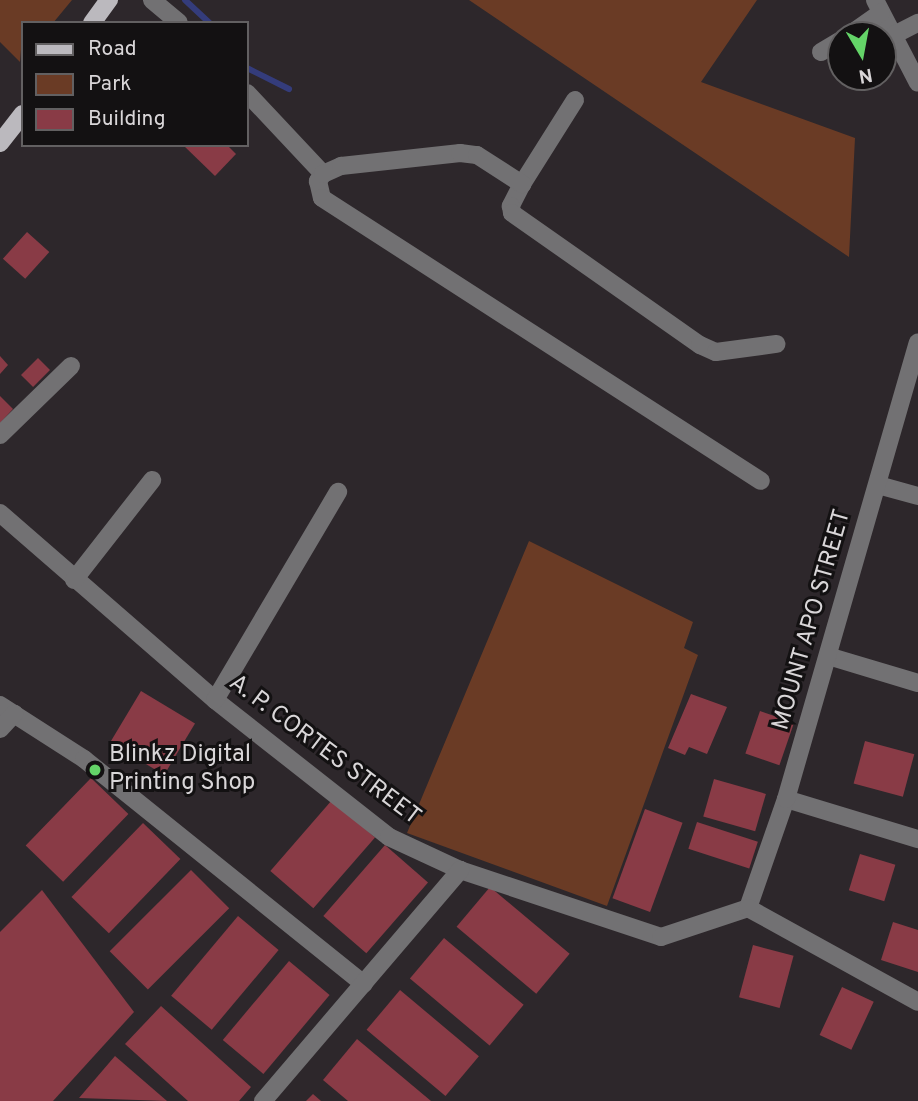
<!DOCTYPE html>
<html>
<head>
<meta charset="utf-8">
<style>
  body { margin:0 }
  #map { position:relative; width:918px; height:1101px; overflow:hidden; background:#2d272b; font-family:Overpass,sans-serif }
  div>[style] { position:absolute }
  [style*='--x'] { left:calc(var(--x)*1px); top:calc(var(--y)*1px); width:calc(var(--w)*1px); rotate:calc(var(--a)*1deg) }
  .green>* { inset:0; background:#6a3b25 }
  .stream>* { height:6px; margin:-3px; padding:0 3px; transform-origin:3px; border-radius:3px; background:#343c7b }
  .building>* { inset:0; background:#893b46; transform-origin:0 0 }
  .minor>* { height:18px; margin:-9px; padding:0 9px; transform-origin:9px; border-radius:9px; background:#727173 }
  .major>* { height:18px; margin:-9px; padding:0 9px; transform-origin:9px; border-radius:9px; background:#bbb9be }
  .dots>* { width:19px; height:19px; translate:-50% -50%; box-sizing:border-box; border:4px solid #131112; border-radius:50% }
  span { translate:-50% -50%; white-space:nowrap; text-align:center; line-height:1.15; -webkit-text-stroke:6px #131112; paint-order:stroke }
  .street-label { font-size:24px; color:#d9d6d8 }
  .poi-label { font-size:24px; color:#d9d6d8 }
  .left { translate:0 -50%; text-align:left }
  .legend { position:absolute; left:21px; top:21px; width:228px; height:126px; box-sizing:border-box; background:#131112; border:2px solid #626061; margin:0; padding:9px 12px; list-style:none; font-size:21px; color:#d9d6d8 }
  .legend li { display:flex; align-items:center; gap:14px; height:35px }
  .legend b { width:35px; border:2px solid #626061 }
  .north { position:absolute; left:827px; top:21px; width:70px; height:70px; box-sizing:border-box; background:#131112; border:2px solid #626061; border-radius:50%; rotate:170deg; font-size:19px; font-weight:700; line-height:28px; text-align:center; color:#d9d6d8 }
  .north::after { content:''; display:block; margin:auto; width:24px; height:32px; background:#64d468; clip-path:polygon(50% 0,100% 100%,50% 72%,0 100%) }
</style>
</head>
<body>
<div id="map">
  <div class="green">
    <i style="clip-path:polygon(0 0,72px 0,53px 23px,23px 23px,20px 62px,0 42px)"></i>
    <i style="clip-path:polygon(469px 0,757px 0,701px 82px,855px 138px,849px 257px)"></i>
    <i style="clip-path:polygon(529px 541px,693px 622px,684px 648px,698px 655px,607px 906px,407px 833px)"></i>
  </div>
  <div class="stream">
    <i style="--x:185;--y:0;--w:34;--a:43"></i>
    <i style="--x:247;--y:68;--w:47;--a:26.6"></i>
  </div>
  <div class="building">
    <i style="clip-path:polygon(183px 145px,227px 145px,236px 154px,215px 176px)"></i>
    <i style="left:27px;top:232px;width:30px;height:36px;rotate:42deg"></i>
    <i style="clip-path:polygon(0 356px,8px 365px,0 374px)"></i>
    <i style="left:38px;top:358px;width:17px;height:24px;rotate:45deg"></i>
    <i style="clip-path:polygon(0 396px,13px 409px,0 423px)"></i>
    <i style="left:141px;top:691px;width:63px;height:60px;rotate:31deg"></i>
    <i style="clip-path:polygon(691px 694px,727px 707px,707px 754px,689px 747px,685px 755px,668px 748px)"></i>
    <i style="left:760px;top:711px;width:36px;height:45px;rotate:19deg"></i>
    <i style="left:865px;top:741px;width:51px;height:44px;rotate:15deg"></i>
    <i style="left:91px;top:778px;width:52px;height:94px;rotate:44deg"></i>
    <i style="left:714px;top:779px;width:54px;height:39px;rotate:16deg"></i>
    <i style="left:332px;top:800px;width:57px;height:94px;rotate:41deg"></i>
    <i style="left:645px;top:809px;width:40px;height:95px;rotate:20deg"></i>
    <i style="left:697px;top:822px;width:64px;height:28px;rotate:18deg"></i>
    <i style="left:143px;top:823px;width:52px;height:103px;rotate:44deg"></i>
    <i style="left:385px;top:845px;width:57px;height:94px;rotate:41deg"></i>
    <i style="left:860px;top:854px;width:37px;height:38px;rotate:17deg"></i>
    <i style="left:191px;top:870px;width:54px;height:115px;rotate:45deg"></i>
    <i style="left:490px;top:887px;width:104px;height:52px;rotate:40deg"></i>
    <i style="clip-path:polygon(42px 890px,134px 1012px,53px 1101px,0 1101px,0 932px)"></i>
    <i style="left:238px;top:916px;width:53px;height:104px;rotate:40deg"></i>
    <i style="clip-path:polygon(893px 922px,918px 930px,918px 972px,881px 960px)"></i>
    <i style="left:444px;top:938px;width:104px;height:53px;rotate:40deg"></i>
    <i style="left:753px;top:945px;width:42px;height:54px;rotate:15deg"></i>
    <i style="left:289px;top:961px;width:53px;height:103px;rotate:40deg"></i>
    <i style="left:842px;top:987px;width:35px;height:53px;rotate:25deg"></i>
    <i style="left:400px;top:990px;width:103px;height:52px;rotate:40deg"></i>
    <i style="clip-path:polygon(161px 1006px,251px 1087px,239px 1101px,188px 1101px,125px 1044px)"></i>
    <i style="clip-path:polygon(357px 1039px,431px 1101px,348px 1101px,323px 1080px)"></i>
    <i style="clip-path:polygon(115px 1056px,167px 1101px,79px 1098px)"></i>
    <i style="clip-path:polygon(313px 1094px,321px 1101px,306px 1101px)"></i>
  </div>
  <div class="minor">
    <i style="--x:152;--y:0;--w:35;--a:40"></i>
    <i style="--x:875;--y:0;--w:93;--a:62.6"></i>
    <i style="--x:849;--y:35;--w:39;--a:-35"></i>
    <i style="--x:894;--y:35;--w:27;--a:-27"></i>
    <i style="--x:821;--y:52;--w:23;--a:-31"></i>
    <i style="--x:247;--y:93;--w:111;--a:46.8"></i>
    <i style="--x:323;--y:174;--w:9;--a:126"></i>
    <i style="--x:318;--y:181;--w:17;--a:77"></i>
    <i style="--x:322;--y:198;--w:522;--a:32.81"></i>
    <i style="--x:575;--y:100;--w:99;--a:122.2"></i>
    <i style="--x:522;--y:184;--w:25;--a:117"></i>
    <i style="--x:511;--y:206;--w:7;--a:82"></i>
    <i style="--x:512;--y:213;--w:230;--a:35.1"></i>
    <i style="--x:700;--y:345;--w:17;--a:24"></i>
    <i style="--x:716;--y:352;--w:61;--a:-7.6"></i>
    <i style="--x:323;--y:174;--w:20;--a:-24"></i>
    <i style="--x:341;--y:166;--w:120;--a:-6.2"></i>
    <i style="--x:460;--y:153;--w:17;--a:7"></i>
    <i style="--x:477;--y:155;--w:54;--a:32.8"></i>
    <i style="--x:0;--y:435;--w:99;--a:-44.2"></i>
    <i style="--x:878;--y:485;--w:41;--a:15.4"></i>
    <i style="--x:0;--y:513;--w:285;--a:41"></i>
    <i style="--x:215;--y:700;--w:221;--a:38.2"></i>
    <i style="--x:389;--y:837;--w:78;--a:24.9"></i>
    <i style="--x:460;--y:870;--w:212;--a:18.4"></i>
    <i style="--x:661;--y:937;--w:92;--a:-18.4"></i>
    <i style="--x:74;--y:580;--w:127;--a:-52"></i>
    <i style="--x:828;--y:656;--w:94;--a:16.7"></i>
    <i style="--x:215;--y:700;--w:242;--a:-59.4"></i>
    <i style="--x:0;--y:705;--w:100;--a:32.7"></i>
    <i style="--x:84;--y:759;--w:359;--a:38.8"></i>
    <i style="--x:0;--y:729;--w:21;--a:-47"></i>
    <i style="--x:786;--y:799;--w:138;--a:16.9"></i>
    <i style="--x:748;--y:908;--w:115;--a:-70.8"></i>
    <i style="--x:786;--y:799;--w:475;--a:-73.9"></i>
    <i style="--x:748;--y:908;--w:194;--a:28.9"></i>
    <i style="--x:263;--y:1101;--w:304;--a:-49.5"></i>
  </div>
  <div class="major">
    <i style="--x:92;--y:23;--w:29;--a:-54"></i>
    <i style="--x:0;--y:143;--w:37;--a:-52"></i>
  </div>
  <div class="dots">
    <i style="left:95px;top:770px;background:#64d468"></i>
  </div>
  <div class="street-label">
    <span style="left:813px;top:620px;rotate:-74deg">MOUNT APO STREET</span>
    <span style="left:324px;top:751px;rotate:37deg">A. P. CORTES STREET</span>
  </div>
  <div class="poi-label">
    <span class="left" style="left:109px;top:770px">Blinkz Digital<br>Printing Shop</span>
  </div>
  <ul class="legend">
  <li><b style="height:9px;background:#bbb9be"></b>Road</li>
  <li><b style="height:19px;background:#6a3b25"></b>Park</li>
  <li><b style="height:19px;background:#893b46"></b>Building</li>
  </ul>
  <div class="north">N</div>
</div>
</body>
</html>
